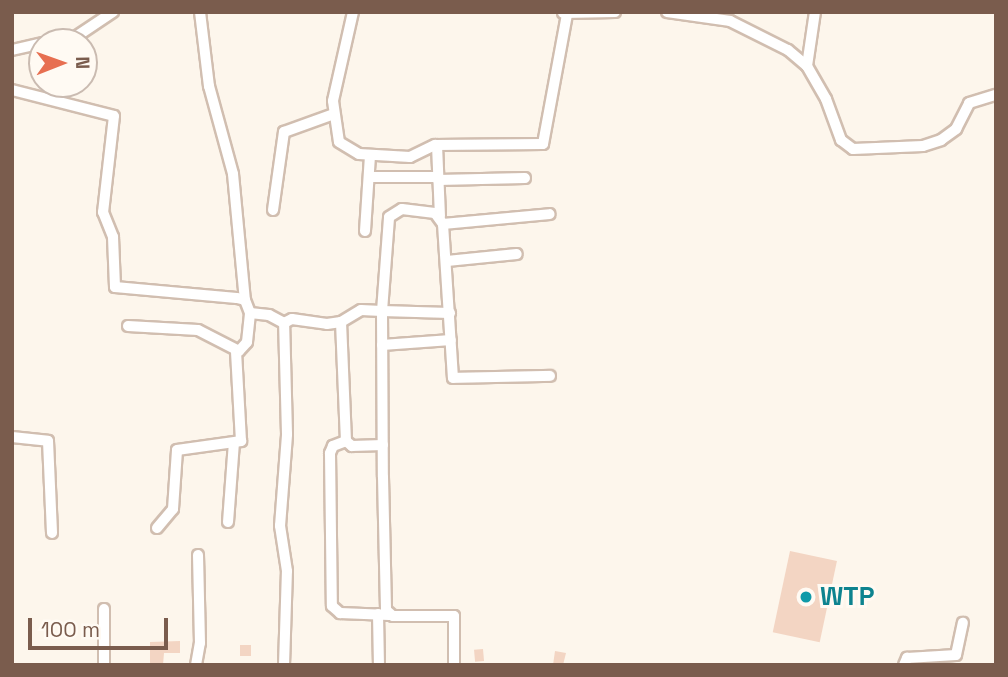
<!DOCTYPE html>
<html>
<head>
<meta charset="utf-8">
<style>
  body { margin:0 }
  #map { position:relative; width:1008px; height:677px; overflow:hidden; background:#fdf6ec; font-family:"Space Grotesk",sans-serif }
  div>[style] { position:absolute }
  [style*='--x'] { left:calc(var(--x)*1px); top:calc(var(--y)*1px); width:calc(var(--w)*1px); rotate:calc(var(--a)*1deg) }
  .building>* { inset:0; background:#f3d5c3; transform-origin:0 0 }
  .roads { filter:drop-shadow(2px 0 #d1beb0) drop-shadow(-2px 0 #d1beb0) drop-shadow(0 2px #d1beb0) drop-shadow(0 -2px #d1beb0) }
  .minor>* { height:10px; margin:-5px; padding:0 5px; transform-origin:5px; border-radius:5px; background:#fff }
  .dots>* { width:19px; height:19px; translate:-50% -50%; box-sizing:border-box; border:4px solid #fffaf3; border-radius:50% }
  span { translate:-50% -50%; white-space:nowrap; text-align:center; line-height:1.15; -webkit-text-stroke:6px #fffaf3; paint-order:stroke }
  .culture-label { font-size:26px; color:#0d838f; font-weight:700 }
  .left { translate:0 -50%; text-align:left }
  .frame { position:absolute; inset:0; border:14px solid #7a5c4d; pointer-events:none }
  .north { position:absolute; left:28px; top:28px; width:70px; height:70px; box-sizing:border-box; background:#fffaf3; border:2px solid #cabbb1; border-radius:50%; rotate:89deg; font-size:19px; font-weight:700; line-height:28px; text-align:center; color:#7a5c4d }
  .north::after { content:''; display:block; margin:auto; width:24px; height:32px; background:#e76f51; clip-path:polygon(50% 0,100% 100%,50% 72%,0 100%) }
  .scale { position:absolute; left:28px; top:618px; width:140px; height:32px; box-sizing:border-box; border:4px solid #7a5c4d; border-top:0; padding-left:9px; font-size:21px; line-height:24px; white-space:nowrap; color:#7a5c4d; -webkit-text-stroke:5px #fffaf3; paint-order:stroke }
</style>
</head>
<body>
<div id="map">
  <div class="building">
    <i style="left:790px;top:551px;width:48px;height:83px;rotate:12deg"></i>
    <i style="clip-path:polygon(180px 641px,180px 653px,164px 653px,163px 665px,150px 665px,150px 642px)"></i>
    <i style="left:240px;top:645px;width:11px;height:11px"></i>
    <i style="left:483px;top:649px;width:12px;height:9px;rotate:85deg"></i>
    <i style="clip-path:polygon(555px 651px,566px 653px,563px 665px,553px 665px)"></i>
  </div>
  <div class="roads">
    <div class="minor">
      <i style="--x:200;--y:12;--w:75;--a:83.1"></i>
      <i style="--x:209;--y:86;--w:91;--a:74.7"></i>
      <i style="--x:233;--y:174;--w:127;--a:84.6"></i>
      <i style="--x:353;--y:12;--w:91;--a:102.7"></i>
      <i style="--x:333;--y:101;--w:41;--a:81.7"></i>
      <i style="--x:339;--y:142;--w:23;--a:31"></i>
      <i style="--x:359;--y:154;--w:51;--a:3.4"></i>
      <i style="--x:410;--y:157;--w:28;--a:-26"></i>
      <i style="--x:435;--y:145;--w:108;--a:-0.5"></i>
      <i style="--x:543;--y:144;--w:132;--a:-79.5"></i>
      <i style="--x:667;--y:12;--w:64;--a:8.1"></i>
      <i style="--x:730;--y:21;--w:65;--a:26.6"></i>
      <i style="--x:788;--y:50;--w:25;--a:40"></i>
      <i style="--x:807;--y:66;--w:38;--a:60"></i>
      <i style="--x:826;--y:99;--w:44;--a:69.9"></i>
      <i style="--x:841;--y:140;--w:15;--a:37"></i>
      <i style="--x:853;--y:149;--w:70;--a:-2.5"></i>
      <i style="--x:923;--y:146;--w:19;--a:-18"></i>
      <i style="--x:941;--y:140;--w:19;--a:-36"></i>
      <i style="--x:956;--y:129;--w:29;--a:-63"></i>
      <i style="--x:969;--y:103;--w:28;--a:-17"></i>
      <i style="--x:563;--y:13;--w:52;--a:-1.1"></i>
      <i style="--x:47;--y:42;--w:27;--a:-8"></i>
      <i style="--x:74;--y:38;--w:47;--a:-33.7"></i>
      <i style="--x:12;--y:50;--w:31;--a:-13"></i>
      <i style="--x:807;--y:66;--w:55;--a:-81.6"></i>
      <i style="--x:12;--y:90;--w:105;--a:14.3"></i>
      <i style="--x:114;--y:116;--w:97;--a:96.5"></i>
      <i style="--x:103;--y:212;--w:27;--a:68"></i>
      <i style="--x:113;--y:237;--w:50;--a:87.7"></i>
      <i style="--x:115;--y:287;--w:122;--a:5.2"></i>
      <i style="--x:237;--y:298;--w:8;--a:14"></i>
      <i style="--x:245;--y:300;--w:14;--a:69"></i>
      <i style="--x:250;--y:313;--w:19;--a:6"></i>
      <i style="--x:269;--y:315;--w:17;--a:28"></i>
      <i style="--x:437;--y:145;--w:71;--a:87.6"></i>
      <i style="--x:369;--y:177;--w:69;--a:0"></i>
      <i style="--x:438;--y:180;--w:87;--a:-1.3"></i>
      <i style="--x:273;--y:210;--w:79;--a:-82"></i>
      <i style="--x:284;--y:132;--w:53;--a:-19.8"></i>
      <i style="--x:443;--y:224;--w:107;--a:-5.3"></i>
      <i style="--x:365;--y:231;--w:76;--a:-86.2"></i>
      <i style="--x:447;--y:261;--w:70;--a:-5.7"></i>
      <i style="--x:450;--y:313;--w:68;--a:-178.3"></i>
      <i style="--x:382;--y:311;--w:166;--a:89.7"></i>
      <i style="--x:383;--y:477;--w:133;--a:88.7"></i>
      <i style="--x:386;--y:610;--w:9;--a:41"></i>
      <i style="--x:393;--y:616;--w:61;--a:0"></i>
      <i style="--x:454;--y:616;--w:49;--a:90"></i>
      <i style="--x:341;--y:322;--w:119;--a:87.6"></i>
      <i style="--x:346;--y:441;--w:8;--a:40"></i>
      <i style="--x:352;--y:446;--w:31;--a:-2"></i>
      <i style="--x:128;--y:326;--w:70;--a:3.3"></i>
      <i style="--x:198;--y:330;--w:46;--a:27.1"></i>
      <i style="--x:239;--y:351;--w:12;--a:-48"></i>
      <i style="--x:247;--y:342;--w:29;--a:-84"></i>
      <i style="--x:382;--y:345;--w:69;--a:-4.1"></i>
      <i style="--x:12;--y:437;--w:36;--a:6"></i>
      <i style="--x:48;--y:441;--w:92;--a:87.5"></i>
      <i style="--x:346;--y:441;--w:14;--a:159"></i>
      <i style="--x:333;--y:446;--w:8;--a:113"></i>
      <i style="--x:330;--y:453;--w:153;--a:89.3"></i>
      <i style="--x:332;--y:606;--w:11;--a:41"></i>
      <i style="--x:340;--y:613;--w:49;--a:2.3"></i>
      <i style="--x:228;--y:522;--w:79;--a:-85.7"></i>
      <i style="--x:157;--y:528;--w:25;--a:-50"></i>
      <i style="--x:173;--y:509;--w:59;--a:-86.1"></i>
      <i style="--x:177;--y:450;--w:65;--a:-8"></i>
      <i style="--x:241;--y:441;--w:90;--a:-93.2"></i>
      <i style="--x:104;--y:609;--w:56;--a:90"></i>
      <i style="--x:378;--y:614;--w:51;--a:88.9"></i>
      <i style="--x:196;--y:665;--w:22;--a:-80"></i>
      <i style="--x:200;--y:643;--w:88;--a:-91.3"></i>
      <i style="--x:284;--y:665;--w:94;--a:-88.2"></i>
      <i style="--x:287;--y:571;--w:46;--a:-98.8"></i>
      <i style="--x:280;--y:526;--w:92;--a:-85.6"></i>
      <i style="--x:287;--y:434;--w:111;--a:-91.5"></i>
      <i style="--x:284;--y:323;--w:9;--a:-27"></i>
      <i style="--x:292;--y:319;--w:35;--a:8"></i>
      <i style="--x:327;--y:324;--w:14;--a:-8"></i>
      <i style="--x:341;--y:322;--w:23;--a:-31"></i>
      <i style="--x:361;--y:310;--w:21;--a:3"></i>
      <i style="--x:382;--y:311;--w:94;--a:-85.7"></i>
      <i style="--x:389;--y:217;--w:15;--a:-32"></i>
      <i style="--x:402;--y:209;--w:33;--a:7"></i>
      <i style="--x:435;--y:213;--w:14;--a:54"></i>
      <i style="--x:443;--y:224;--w:154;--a:86.3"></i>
      <i style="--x:453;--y:378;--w:97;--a:-1.2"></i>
      <i style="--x:904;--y:665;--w:8;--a:-67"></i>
      <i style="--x:907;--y:658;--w:49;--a:-3.5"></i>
      <i style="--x:956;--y:655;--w:33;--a:-78"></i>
    </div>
  </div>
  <div class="dots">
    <i style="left:806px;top:597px;background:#0f9aa8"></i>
  </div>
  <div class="culture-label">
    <span class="left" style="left:820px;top:597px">WTP</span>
  </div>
  <div class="frame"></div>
  <div class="north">N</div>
  <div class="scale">100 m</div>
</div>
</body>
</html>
